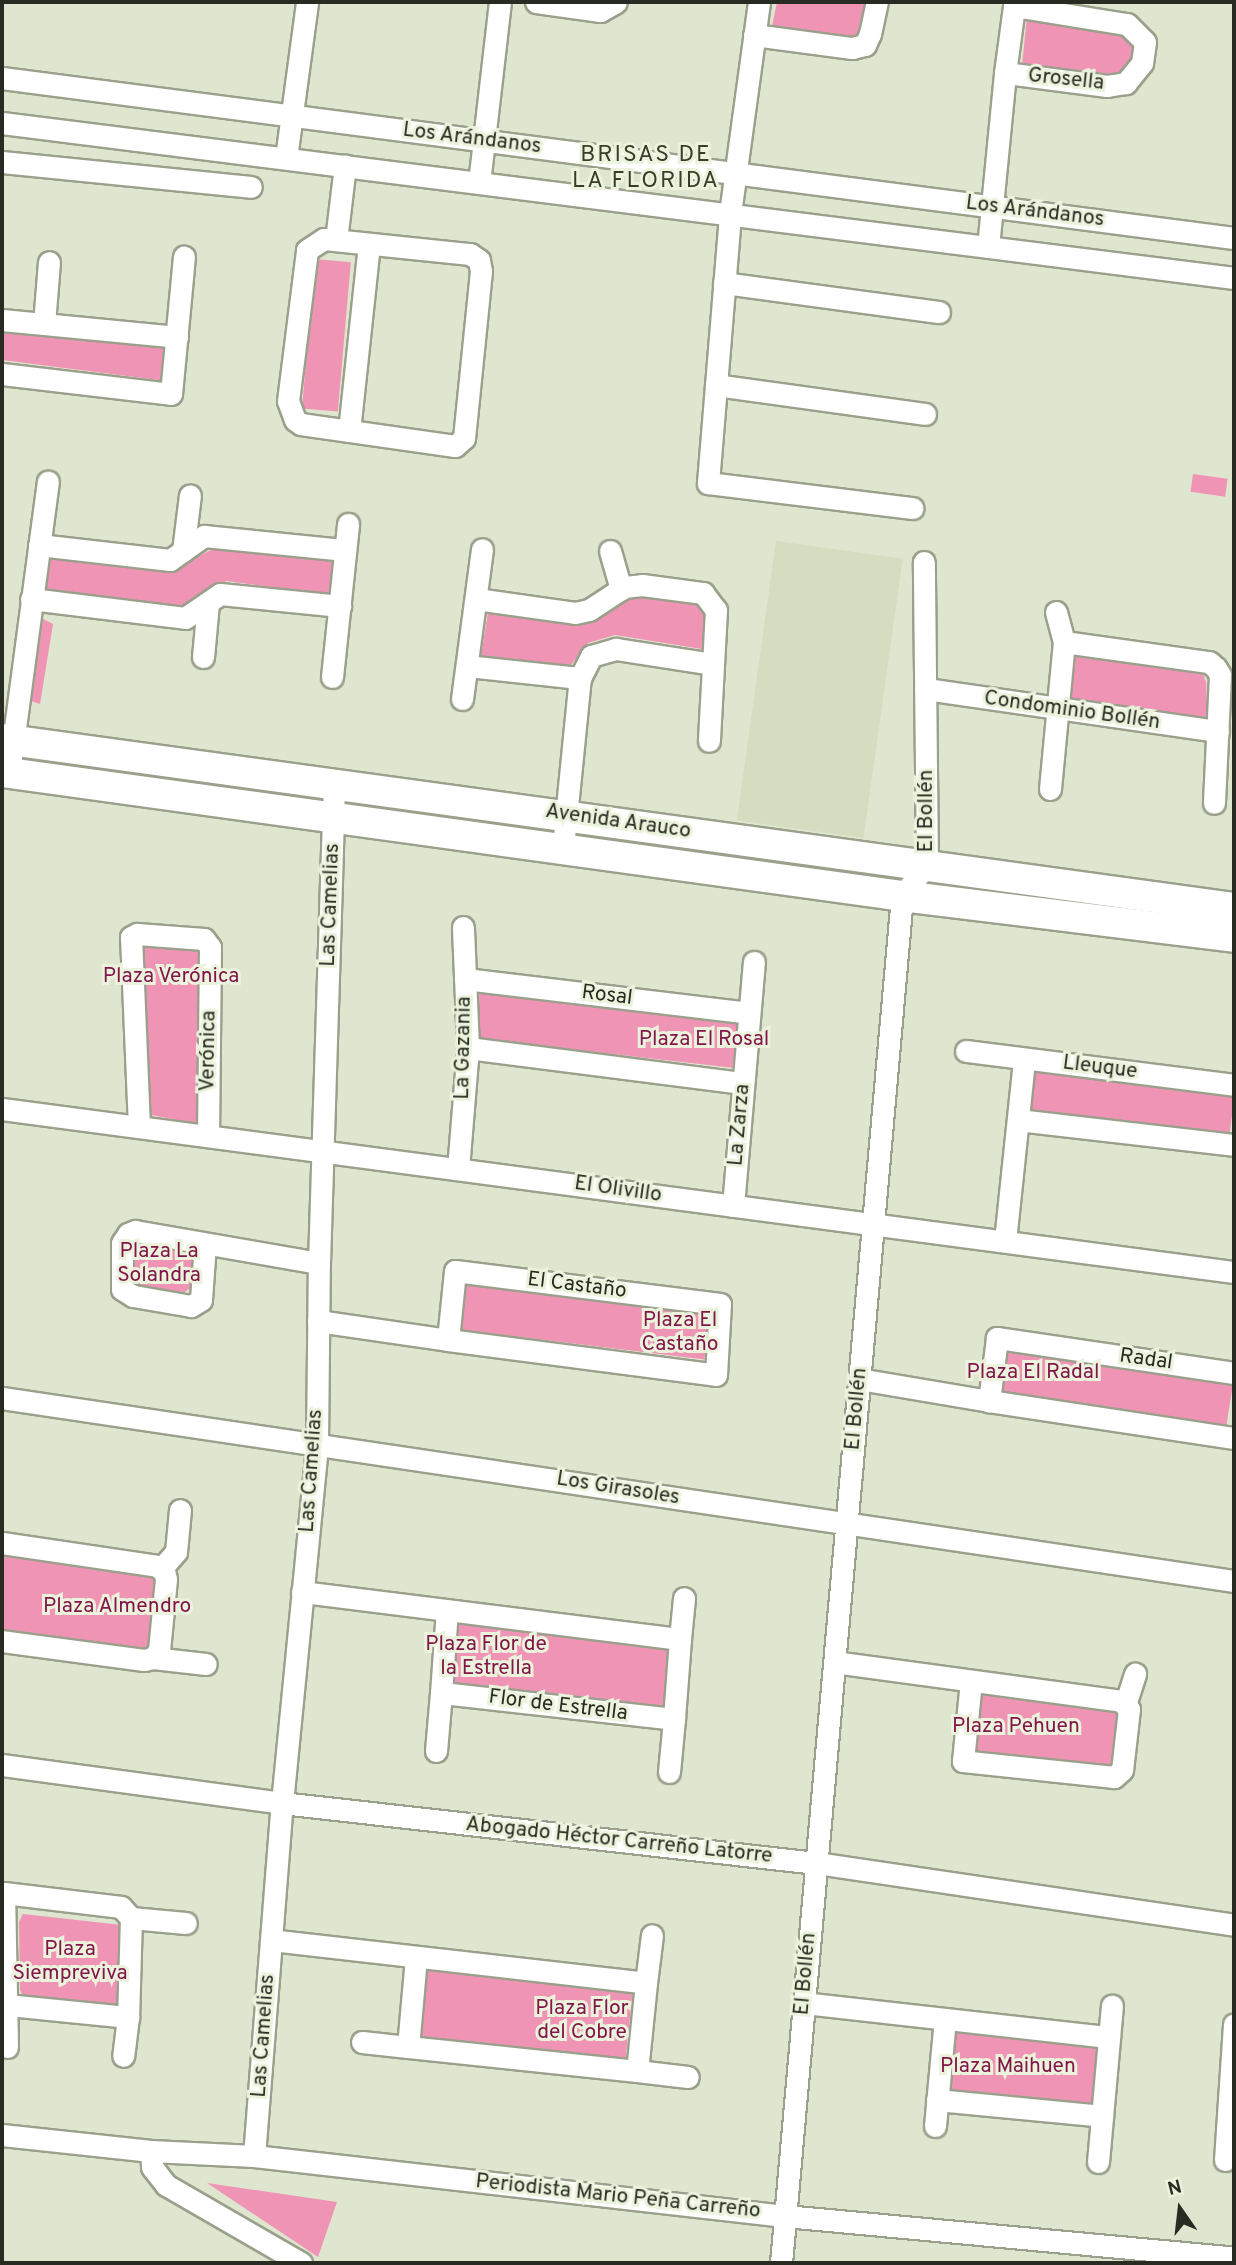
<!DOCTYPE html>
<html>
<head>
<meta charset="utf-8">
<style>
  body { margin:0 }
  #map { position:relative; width:1236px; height:2265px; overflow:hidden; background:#dfe6cf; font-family:Overpass,sans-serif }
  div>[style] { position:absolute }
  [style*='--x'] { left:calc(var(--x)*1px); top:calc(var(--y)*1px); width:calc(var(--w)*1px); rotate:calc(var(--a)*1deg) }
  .built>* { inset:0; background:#d4ddbf; transform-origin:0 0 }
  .green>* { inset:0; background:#f094b6; transform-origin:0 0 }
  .roads { filter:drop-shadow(2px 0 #9aa08b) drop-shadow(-2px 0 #9aa08b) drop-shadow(0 2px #9aa08b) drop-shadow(0 -2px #9aa08b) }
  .street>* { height:21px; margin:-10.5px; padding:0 10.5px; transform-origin:10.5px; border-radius:10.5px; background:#fff }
  .secondary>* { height:30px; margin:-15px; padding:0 15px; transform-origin:15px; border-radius:15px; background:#fff }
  span { translate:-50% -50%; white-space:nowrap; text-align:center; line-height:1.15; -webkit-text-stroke:6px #ecf3dc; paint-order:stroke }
  .street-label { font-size:21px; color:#282b22 }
  .park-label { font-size:21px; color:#82164b }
  .neighbourhood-label { font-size:23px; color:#383d2b; letter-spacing:2px }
  .frame { position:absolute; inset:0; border:4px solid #282b22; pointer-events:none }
  .north { position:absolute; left:1145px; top:2174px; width:70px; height:70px; -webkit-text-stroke:5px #ecf3dc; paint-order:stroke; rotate:346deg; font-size:19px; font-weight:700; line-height:28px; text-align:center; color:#282b22 }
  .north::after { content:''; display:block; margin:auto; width:24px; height:32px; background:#282b22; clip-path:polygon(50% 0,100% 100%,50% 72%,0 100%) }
</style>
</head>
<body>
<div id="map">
  <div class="built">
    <i style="left:776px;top:541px;width:128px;height:282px;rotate:8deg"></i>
  </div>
  <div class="green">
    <i style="clip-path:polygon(777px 2px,867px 2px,858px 37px,850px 41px,771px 31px)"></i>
    <i style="clip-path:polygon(1027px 17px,1126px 34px,1135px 46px,1134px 60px,1114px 78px,1022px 65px)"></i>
    <i style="left:315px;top:259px;width:36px;height:150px;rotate:5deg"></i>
    <i style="clip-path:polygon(2px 333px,168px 345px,166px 381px,2px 360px)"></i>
    <i style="left:1193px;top:474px;width:35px;height:18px;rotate:8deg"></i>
    <i style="clip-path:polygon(213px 549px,335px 560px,331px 595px,226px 581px,188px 607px,46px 591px,49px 558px,167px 572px)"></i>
    <i style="clip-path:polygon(638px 595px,697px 599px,706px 610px,708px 650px,615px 635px,588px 643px,571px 665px,481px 656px,488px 612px,588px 619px,602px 616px,629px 597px)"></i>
    <i style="clip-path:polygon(43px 619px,53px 624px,40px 704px,31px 701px)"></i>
    <i style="clip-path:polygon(1072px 656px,1202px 671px,1206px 682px,1208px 718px,1066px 698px)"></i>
    <i style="clip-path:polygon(200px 942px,204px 1118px,198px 1124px,146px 1114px,136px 943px)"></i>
    <i style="clip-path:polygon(485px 993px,736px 1018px,743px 1031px,734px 1068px,481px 1039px,474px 1026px,476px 995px)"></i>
    <i style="left:1034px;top:1070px;width:202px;height:40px;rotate:7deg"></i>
    <i style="clip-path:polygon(140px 1235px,187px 1244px,196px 1254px,193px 1286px,185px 1292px,138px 1288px,129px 1282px,130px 1243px)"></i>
    <i style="left:467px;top:1283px;width:245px;height:47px;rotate:7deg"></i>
    <i style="left:1004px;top:1340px;width:233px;height:55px;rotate:9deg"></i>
    <i style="clip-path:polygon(2px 1547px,158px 1570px,154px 1648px,145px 1654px,2px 1631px)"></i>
    <i style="left:457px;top:1621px;width:217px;height:63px;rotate:7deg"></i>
    <i style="clip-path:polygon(983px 1689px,1114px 1705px,1124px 1714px,1111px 1772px,977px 1756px,973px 1751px,975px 1697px)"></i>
    <i style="clip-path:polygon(23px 1914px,122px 1925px,118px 2009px,25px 2001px,20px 1990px,19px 1922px)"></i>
    <i style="left:426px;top:1968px;width:208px;height:69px;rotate:6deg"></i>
    <i style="clip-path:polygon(956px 2028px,1094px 2040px,1101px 2048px,1096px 2099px,1088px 2109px,948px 2097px,948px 2032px)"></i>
    <i style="clip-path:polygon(207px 2183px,337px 2202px,318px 2257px)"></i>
  </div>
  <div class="roads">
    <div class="street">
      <i style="--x:536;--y:2;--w:65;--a:8"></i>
      <i style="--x:600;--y:11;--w:18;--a:-29"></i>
      <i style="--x:759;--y:2;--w:215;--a:97.8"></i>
      <i style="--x:730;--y:215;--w:269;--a:94.7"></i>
      <i style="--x:708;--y:483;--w:206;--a:7"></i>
      <i style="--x:754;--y:35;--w:99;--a:7.6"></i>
      <i style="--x:852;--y:48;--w:13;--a:-13"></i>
      <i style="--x:865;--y:45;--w:12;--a:-66"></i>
      <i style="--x:870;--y:34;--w:33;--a:-78"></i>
      <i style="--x:2;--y:78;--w:1242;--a:7.4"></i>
      <i style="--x:2;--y:123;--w:1242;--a:7.17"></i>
      <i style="--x:286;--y:158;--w:157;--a:-82.3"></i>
      <i style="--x:2;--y:162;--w:250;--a:5.7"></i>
      <i style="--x:479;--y:183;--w:182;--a:-83.4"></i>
      <i style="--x:324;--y:239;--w:147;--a:5.9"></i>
      <i style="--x:470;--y:254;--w:11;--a:34"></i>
      <i style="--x:479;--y:260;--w:11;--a:80"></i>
      <i style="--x:481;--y:271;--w:168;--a:95.8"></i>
      <i style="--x:464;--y:438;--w:12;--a:138"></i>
      <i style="--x:455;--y:446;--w:156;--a:-171.9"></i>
      <i style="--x:301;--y:424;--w:7;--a:-146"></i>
      <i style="--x:295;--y:420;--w:20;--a:-110"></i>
      <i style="--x:288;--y:401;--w:152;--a:-82.8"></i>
      <i style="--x:307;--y:250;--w:20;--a:-33"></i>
      <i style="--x:336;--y:240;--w:75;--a:-83.1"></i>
      <i style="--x:988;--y:247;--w:175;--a:-84.4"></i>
      <i style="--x:1005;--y:73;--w:68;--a:-82.3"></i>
      <i style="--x:1014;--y:6;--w:114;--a:9.1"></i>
      <i style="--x:1127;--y:24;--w:25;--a:45"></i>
      <i style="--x:1145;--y:42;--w:21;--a:98"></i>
      <i style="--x:1142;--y:63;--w:26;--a:129"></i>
      <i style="--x:1126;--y:83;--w:19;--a:171"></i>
      <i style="--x:1107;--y:86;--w:103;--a:-172.7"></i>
      <i style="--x:724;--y:283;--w:217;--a:7.7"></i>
      <i style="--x:2;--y:320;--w:176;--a:5.5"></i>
      <i style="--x:44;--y:324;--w:62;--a:-85.4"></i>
      <i style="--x:2;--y:374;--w:170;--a:6.7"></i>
      <i style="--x:171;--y:394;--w:138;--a:-84.6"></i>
      <i style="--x:716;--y:385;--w:211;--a:7.9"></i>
      <i style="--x:349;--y:431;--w:188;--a:-83.9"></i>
      <i style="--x:39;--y:545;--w:132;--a:6.5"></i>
      <i style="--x:170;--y:560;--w:42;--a:-35.2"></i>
      <i style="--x:204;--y:536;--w:142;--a:5.7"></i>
      <i style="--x:183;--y:551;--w:56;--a:-82.9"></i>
      <i style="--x:610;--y:551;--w:40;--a:74"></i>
      <i style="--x:31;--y:599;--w:155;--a:7"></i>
      <i style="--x:185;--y:618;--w:42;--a:-34.4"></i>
      <i style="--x:220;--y:594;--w:121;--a:5.7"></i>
      <i style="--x:476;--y:599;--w:100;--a:8"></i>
      <i style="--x:575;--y:613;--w:14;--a:-12"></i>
      <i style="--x:589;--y:610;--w:42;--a:-33.3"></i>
      <i style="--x:624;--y:587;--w:18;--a:-6"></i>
      <i style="--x:642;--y:585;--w:62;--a:7.5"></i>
      <i style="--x:703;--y:593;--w:21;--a:53"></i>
      <i style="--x:716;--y:610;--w:131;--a:93.1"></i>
      <i style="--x:1064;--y:642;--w:146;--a:7.9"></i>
      <i style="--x:1209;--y:662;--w:9;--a:41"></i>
      <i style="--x:1216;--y:668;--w:8;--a:60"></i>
      <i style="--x:1220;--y:675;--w:128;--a:92.7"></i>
      <i style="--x:203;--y:657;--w:54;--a:-84.7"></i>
      <i style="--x:467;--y:666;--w:114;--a:6.1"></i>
      <i style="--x:332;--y:677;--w:154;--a:-84"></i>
      <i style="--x:926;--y:689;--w:295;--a:8.2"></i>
      <i style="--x:462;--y:699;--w:151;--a:-82.4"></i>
      <i style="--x:9;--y:773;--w:294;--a:-82.4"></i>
      <i style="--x:1050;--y:789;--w:148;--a:-84.6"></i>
      <i style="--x:1064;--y:642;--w:31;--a:-105"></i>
      <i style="--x:563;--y:847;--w:170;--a:-84.3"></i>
      <i style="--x:580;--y:678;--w:25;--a:-63"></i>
      <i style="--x:591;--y:656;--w:26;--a:-16"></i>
      <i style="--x:616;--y:649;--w:98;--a:8.8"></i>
      <i style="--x:465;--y:979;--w:286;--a:6.8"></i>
      <i style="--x:468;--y:1048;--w:277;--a:7.3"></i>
      <i style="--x:966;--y:1051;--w:270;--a:7.2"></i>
      <i style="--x:2;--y:1109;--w:1243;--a:7.54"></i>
      <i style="--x:1018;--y:1120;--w:217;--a:6.6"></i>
      <i style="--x:139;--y:1127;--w:190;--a:-92.4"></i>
      <i style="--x:131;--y:937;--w:7;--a:-27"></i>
      <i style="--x:137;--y:934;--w:67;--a:4.3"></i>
      <i style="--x:204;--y:939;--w:10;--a:53"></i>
      <i style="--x:210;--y:947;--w:189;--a:90.6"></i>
      <i style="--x:458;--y:1169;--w:121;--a:-85.3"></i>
      <i style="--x:468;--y:1048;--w:121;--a:-92.4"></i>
      <i style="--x:733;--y:1206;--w:245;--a:-85.1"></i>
      <i style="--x:1005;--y:1241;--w:183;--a:-84"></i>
      <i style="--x:205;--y:1244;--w:56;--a:94.1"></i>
      <i style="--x:201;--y:1300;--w:12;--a:149"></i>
      <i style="--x:191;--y:1306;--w:59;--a:-170.2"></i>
      <i style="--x:133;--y:1296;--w:13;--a:-148"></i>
      <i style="--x:122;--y:1289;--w:46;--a:-90"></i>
      <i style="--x:122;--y:1243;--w:11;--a:-56"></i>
      <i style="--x:128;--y:1234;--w:8;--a:-23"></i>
      <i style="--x:135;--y:1231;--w:187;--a:9.9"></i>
      <i style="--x:318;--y:1321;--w:131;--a:8.3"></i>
      <i style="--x:448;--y:1340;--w:270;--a:7.4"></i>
      <i style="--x:716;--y:1375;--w:71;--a:-86.8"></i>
      <i style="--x:720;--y:1304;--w:267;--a:-172.9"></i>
      <i style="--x:455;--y:1271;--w:69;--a:95.8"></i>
      <i style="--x:1234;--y:1373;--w:240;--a:-171.6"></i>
      <i style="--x:997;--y:1338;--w:64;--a:97.2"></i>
      <i style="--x:989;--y:1401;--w:248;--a:8.6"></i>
      <i style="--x:859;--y:1379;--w:132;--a:9.6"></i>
      <i style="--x:2;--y:1398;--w:1246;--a:8.45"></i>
      <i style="--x:2;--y:1543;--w:157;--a:8.4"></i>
      <i style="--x:157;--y:1566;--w:9;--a:36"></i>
      <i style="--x:164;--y:1571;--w:8;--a:76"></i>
      <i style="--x:166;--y:1579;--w:71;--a:95.6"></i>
      <i style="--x:159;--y:1650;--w:10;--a:127"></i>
      <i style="--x:153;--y:1658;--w:9;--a:167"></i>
      <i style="--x:144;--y:1660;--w:143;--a:-172.4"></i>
      <i style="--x:161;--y:1569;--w:23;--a:-49"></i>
      <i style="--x:176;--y:1552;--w:42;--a:-84.6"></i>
      <i style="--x:302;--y:1592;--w:381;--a:7.1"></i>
      <i style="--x:680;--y:1639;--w:80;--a:94.3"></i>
      <i style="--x:674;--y:1719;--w:234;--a:-173.6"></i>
      <i style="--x:441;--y:1693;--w:83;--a:-85.9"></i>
      <i style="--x:680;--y:1639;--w:41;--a:-84.4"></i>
      <i style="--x:153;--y:1658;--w:53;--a:6.5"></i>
      <i style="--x:834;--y:1662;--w:290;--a:7.7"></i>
      <i style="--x:1121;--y:1701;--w:11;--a:45"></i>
      <i style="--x:1129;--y:1709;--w:61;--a:96.5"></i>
      <i style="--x:1122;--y:1770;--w:11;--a:139"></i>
      <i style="--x:1114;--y:1777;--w:152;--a:-174"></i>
      <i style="--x:963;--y:1761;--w:80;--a:-84.3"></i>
      <i style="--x:1125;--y:1705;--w:33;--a:-72"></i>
      <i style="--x:436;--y:1751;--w:58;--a:-85.1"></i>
      <i style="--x:2;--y:1765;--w:283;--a:7.7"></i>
      <i style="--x:282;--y:1803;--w:537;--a:6.41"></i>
      <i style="--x:816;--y:1863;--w:423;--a:8.4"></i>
      <i style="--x:669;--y:1772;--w:53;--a:-84.6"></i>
      <i style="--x:131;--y:1918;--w:55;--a:5.2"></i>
      <i style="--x:271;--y:1940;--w:377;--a:6.5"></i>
      <i style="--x:646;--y:1983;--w:88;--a:95.8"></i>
      <i style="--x:637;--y:2071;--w:230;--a:-174"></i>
      <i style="--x:408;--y:2047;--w:90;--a:-84.9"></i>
      <i style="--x:646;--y:1983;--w:48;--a:-82.9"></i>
      <i style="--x:804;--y:2003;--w:307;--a:6.4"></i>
      <i style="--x:7;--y:2005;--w:122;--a:5.7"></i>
      <i style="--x:362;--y:2042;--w:46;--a:6.2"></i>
      <i style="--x:7;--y:2047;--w:154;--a:-91.1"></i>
      <i style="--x:4;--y:1893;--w:118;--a:6.8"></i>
      <i style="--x:121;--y:1907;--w:15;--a:48"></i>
      <i style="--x:131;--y:1918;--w:99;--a:91.7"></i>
      <i style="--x:128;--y:2017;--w:39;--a:97"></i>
      <i style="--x:637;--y:2071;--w:51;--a:6.7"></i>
      <i style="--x:937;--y:2100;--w:166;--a:5.5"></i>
      <i style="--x:935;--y:2126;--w:107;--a:-84.7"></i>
      <i style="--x:2;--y:2135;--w:150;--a:6.1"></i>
      <i style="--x:151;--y:2151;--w:103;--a:2.8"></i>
      <i style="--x:254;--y:2156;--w:534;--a:6.45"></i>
      <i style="--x:785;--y:2216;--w:451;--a:5.3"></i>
      <i style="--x:151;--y:2151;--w:16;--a:86"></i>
      <i style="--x:152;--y:2167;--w:23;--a:52"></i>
      <i style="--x:166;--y:2185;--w:156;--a:30"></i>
      <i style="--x:254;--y:2156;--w:354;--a:-85.5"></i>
      <i style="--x:282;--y:1803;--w:361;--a:-84.4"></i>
      <i style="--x:317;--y:1444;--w:181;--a:-89.4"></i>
      <i style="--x:319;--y:1263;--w:479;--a:-88.2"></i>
      <i style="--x:1225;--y:2160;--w:136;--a:-86.2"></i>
      <i style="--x:1098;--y:2162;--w:157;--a:-84.9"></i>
      <i style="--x:781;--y:2263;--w:1372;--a:-84.94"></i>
      <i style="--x:902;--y:896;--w:41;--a:-52"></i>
      <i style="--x:927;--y:864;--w:302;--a:-90.6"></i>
    </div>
    <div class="secondary">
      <i style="--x:2;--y:739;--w:1244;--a:7.81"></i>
      <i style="--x:2;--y:772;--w:909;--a:7.84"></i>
      <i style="--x:902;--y:896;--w:335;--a:7"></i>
    </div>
  </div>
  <div class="street-label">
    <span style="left:1066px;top:80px;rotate:6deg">Grosella</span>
    <span style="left:472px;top:139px;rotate:7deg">Los Arándanos</span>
    <span style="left:1035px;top:212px;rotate:7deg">Los Arándanos</span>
    <span style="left:1072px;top:711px;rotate:8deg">Condominio Bollén</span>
    <span style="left:927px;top:811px;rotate:-90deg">El Bollén</span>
    <span style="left:618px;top:822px;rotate:8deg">Avenida Arauco</span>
    <span style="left:331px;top:905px;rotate:-88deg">Las Camelias</span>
    <span style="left:607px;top:996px;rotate:7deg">Rosal</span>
    <span style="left:464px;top:1048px;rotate:-89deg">La Gazania</span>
    <span style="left:209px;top:1051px;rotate:-89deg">Verónica</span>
    <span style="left:1100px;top:1068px;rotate:7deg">Lleuque</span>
    <span style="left:740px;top:1125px;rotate:-85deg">La Zarza</span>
    <span style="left:618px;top:1190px;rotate:8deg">El Olivillo</span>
    <span style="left:577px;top:1286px;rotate:7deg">El Castaño</span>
    <span style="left:1146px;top:1360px;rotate:8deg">Radal</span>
    <span style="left:857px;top:1409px;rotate:-85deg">El Bollén</span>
    <span style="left:312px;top:1471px;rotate:-86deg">Las Camelias</span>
    <span style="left:618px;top:1489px;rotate:9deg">Los Girasoles</span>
    <span style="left:558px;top:1706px;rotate:7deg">Flor de Estrella</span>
    <span style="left:619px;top:1841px;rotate:6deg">Abogado Héctor Carreño Latorre</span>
    <span style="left:806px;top:1974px;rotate:-85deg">El Bollén</span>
    <span style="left:264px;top:2036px;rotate:-86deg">Las Camelias</span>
    <span style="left:618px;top:2197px;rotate:6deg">Periodista Mario Peña Carreño</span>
  </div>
  <div class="park-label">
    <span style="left:171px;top:977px">Plaza Verónica</span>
    <span style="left:704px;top:1040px">Plaza El Rosal</span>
    <span style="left:159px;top:1264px">Plaza La<br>Solandra</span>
    <span style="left:680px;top:1333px">Plaza El<br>Castaño</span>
    <span style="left:1033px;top:1373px">Plaza El Radal</span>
    <span style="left:117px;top:1607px">Plaza Almendro</span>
    <span style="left:486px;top:1657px">Plaza Flor de<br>la Estrella</span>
    <span style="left:1016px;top:1727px">Plaza Pehuen</span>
    <span style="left:70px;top:1962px">Plaza<br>Siempreviva</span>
    <span style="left:582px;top:2021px">Plaza Flor<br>del Cobre</span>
    <span style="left:1008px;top:2067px">Plaza Maihuen</span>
  </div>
  <div class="neighbourhood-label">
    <span style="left:646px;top:169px">BRISAS DE<br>LA FLORIDA</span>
  </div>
  <div class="frame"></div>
  <div class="north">N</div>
</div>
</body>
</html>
